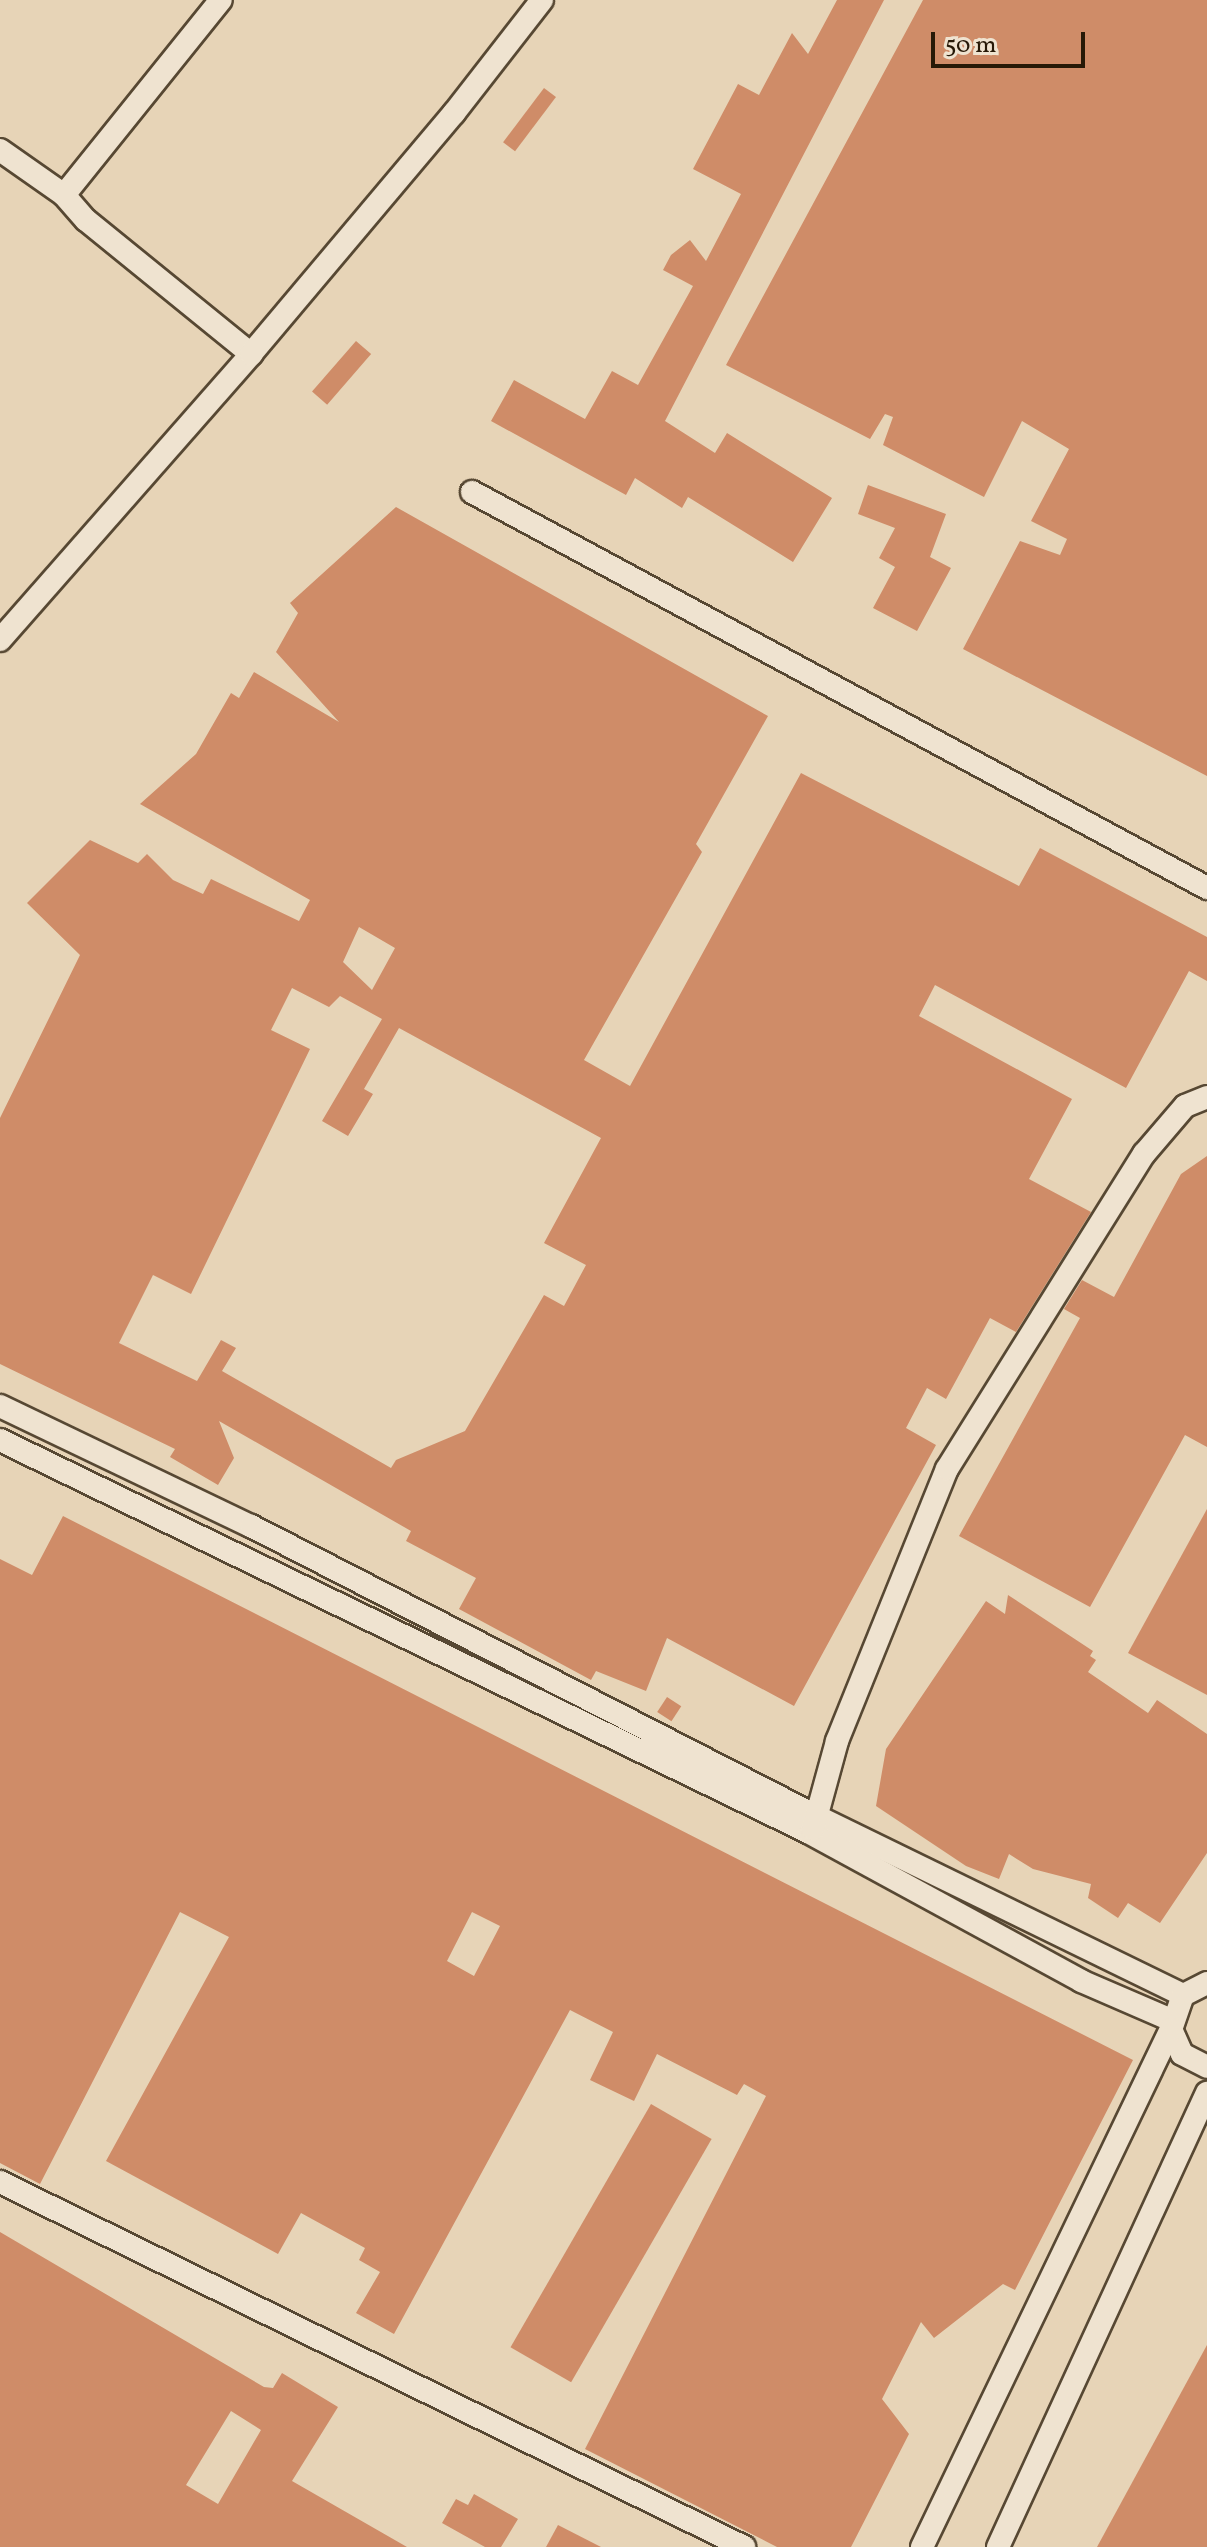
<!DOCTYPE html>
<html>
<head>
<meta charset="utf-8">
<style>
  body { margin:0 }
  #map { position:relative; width:1207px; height:2547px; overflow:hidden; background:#e7d4b7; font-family:Vollkorn,serif }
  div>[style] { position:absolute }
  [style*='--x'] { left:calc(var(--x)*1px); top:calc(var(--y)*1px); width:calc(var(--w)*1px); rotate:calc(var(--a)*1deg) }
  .building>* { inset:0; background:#cf8c68; transform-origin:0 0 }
  .roads { filter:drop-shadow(2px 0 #574833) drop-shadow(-2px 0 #574833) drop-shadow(0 2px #574833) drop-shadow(0 -2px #574833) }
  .minor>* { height:22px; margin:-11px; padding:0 11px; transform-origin:11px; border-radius:11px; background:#efe3d0 }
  span { translate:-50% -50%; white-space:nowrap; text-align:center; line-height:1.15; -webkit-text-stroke:6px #efe3d0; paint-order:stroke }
  .scale { position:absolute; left:931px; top:32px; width:154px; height:36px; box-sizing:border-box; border:4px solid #271907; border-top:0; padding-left:10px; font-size:24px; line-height:28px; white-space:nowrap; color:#271907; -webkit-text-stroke:6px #efe3d0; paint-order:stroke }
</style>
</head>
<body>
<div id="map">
  <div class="building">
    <i style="clip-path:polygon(837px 0,884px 0,665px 421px,715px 453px,727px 433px,832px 498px,793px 562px,688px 497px,682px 508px,635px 478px,626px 495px,491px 421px,514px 380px,585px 419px,612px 371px,638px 385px,693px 286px,663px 270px,671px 255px,690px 240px,706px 261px,741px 194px,693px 169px,738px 84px,759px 95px,792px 33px,808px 54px)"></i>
    <i style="clip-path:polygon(923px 0,1207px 0,1207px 776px,963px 649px,1020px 541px,1060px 555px,1067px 539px,1031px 521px,1069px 449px,1022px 421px,984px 497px,883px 445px,893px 417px,885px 414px,870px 439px,726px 365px)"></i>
    <i style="left:544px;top:88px;width:15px;height:68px;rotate:37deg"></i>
    <i style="left:356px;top:341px;width:20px;height:67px;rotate:41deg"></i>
    <i style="clip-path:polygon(868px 485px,946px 514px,930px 557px,951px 568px,917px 631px,873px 608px,895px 567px,879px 558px,895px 528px,858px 514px)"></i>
    <i style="clip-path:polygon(evenodd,396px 507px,768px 716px,696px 844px,702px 852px,584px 1060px,630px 1086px,801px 773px,1019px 886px,1040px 848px,1207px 937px,1207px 981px,1189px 971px,1126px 1088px,935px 985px,919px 1016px,1072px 1099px,1029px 1179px,1091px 1212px,1016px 1332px,990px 1318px,946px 1399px,927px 1388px,906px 1428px,936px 1445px,794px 1706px,667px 1638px,646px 1691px,596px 1671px,591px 1680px,459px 1609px,476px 1578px,406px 1541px,411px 1531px,219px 1421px,234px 1458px,218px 1485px,170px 1457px,175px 1449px,0 1364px,0 1118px,80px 955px,27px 903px,90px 840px,138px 863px,147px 854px,173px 880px,203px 894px,211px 879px,299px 921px,310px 900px,140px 804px,196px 754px,231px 693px,239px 698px,254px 672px,339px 722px,276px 652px,298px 613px,290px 603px,396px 507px,359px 927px,395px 948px,372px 990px,343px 962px,359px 927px,396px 507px,292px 988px,329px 1007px,340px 996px,382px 1019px,322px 1121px,348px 1136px,373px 1094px,364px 1089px,399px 1028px,601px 1138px,544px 1243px,586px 1265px,564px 1306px,544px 1295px,465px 1431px,396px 1460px,391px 1468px,222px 1371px,236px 1348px,221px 1340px,197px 1381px,119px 1343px,153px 1275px,191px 1294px,310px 1049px,271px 1030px,292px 988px)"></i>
    <i style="clip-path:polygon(1207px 1156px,1207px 1447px,1185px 1435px,1090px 1607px,959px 1536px,1080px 1318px,1064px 1309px,1082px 1280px,1114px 1297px,1181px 1174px)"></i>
    <i style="clip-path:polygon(1207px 1509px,1207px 1695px,1128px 1653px)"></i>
    <i style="clip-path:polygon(evenodd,63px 1516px,1133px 2060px,1015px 2290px,1003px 2284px,934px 2338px,921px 2322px,882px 2399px,909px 2434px,851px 2547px,777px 2547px,585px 2449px,766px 2096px,744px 2084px,737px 2095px,657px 2054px,634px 2101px,590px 2080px,613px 2032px,570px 2010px,394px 2334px,356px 2313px,380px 2272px,359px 2260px,365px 2248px,301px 2213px,278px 2254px,106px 2161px,229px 1937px,180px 1912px,40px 2184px,0 2163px,0 1559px,32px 1575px,63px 1516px,472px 1912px,500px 1926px,474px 1976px,447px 1961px,472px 1912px)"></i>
    <i style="clip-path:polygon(1008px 1595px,1093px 1651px,1090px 1656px,1096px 1660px,1088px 1672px,1148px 1713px,1157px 1700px,1207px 1734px,1207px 1853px,1160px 1923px,1128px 1903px,1118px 1918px,1088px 1898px,1091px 1884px,1033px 1869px,1009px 1854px,999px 1879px,966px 1866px,876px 1806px,886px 1749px,986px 1601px,1005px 1614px)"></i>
    <i style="left:667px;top:1697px;width:17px;height:18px;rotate:33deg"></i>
    <i style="left:651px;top:2104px;width:70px;height:281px;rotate:30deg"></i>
    <i style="clip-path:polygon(evenodd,0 2232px,264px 2387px,273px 2388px,282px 2373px,338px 2407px,292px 2481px,407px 2547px,0 2547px,0 2232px,231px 2411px,261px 2430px,218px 2504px,186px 2485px,231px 2411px)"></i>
    <i style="clip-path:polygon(1207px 2345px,1207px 2547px,1097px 2547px)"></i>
    <i style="clip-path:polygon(474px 2494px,518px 2519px,501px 2547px,485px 2547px,442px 2523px,456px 2499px,468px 2505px)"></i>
    <i style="clip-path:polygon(558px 2525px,601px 2547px,546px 2547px)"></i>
  </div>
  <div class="roads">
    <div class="minor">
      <i style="--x:0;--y:150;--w:78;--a:35.1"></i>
      <i style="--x:64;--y:195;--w:33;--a:49"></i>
      <i style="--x:86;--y:220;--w:213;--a:39.1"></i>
      <i style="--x:64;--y:195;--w:250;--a:-51.2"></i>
      <i style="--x:472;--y:492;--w:835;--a:28.31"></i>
      <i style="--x:0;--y:640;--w:381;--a:-48.7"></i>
      <i style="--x:251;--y:354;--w:315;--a:-49.9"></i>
      <i style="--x:454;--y:113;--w:143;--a:-52.1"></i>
      <i style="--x:0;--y:1406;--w:278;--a:25.6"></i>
      <i style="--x:251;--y:1526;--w:640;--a:27.17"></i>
      <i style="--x:820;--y:1818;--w:404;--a:26"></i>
      <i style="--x:0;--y:1440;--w:900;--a:25.88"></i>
      <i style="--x:810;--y:1833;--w:309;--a:28.6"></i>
      <i style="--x:1081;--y:1981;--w:98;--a:23.4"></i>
      <i style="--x:813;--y:1829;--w:91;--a:-74.7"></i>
      <i style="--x:837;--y:1741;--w:293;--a:-68"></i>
      <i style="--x:947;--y:1469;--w:372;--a:-58"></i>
      <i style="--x:1144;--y:1154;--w:63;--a:-49.5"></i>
      <i style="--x:1185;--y:1106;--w:24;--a:-22"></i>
      <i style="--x:1207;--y:1983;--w:27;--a:153"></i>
      <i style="--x:1183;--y:1995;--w:36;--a:109"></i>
      <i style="--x:1171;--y:2029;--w:27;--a:66"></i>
      <i style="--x:1182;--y:2054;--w:28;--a:27"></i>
      <i style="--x:0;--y:2182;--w:829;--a:26.13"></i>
      <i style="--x:922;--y:2547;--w:575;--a:-64.33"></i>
      <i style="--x:998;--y:2547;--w:500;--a:-65.3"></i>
    </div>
  </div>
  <div class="scale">50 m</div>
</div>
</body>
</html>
